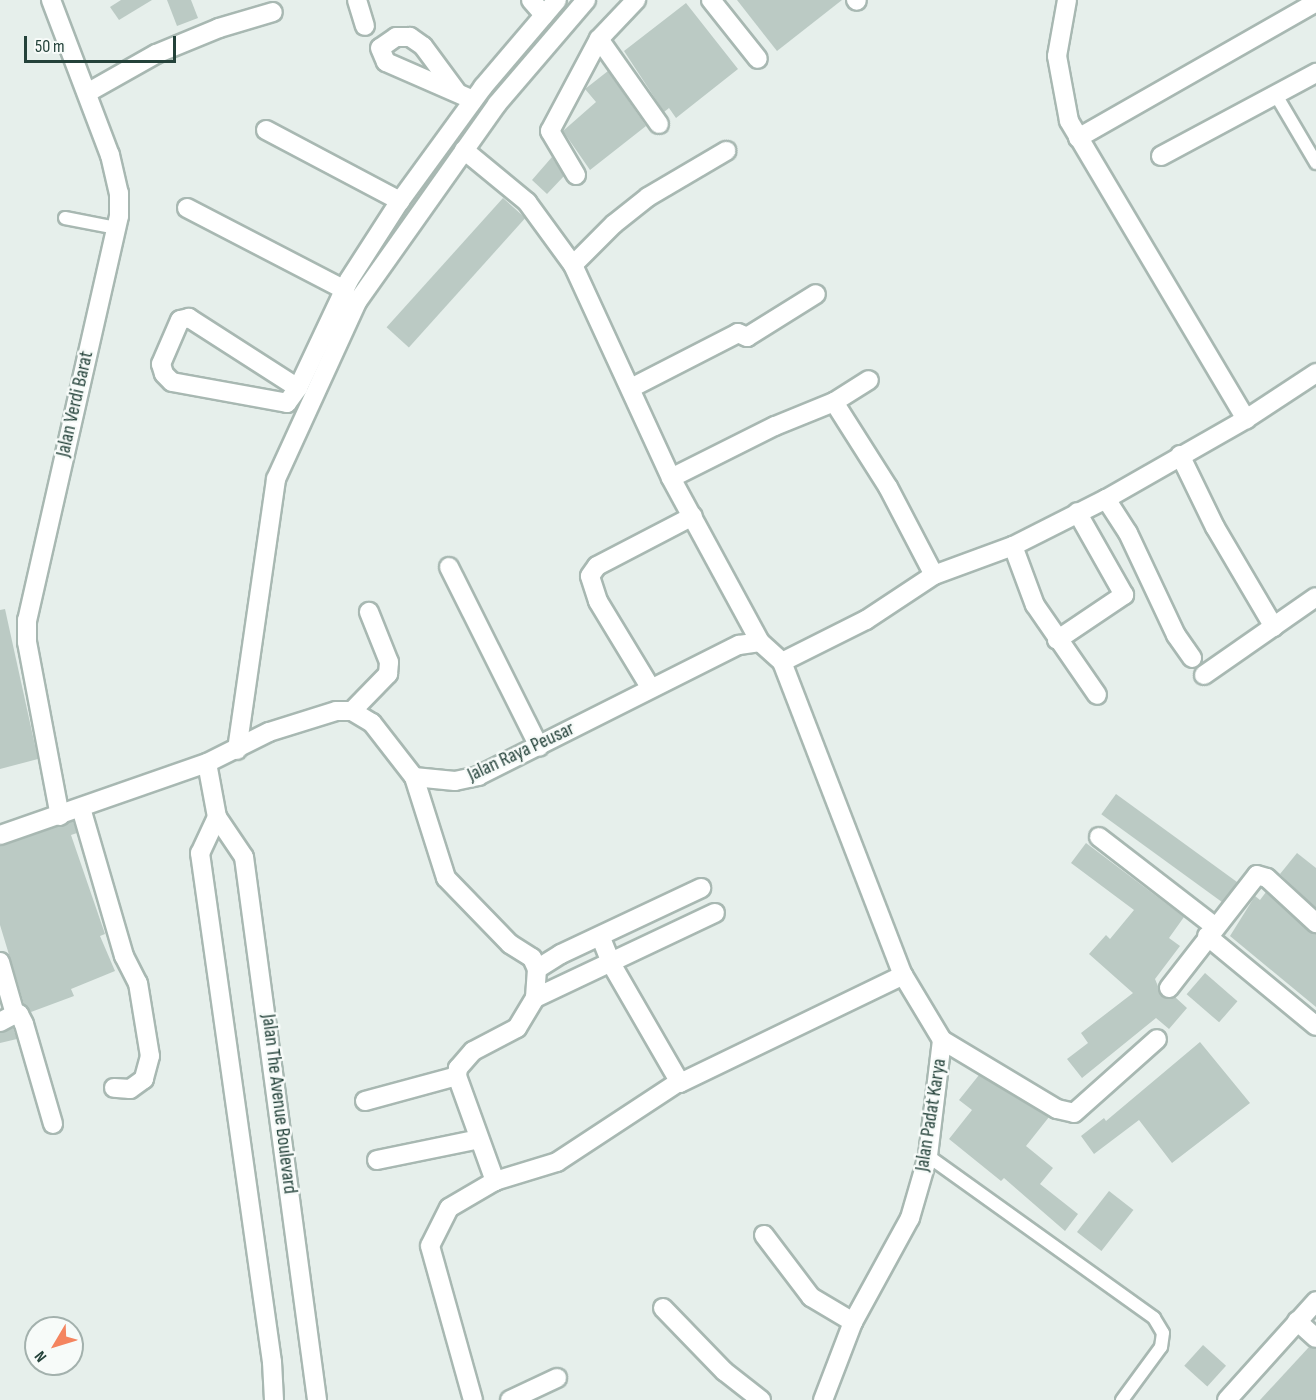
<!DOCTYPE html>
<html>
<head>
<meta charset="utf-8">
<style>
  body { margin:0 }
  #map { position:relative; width:1316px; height:1400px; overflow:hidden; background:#e6efeb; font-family:"Sofia Sans Condensed",sans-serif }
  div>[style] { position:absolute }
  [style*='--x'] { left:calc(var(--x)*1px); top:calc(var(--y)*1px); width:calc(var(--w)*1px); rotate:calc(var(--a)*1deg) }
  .building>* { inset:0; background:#bbcac4; transform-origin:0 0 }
  .roads { filter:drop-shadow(2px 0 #a8b8b2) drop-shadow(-2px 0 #a8b8b2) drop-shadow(0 2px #a8b8b2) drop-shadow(0 -2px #a8b8b2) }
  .lane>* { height:12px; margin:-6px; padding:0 6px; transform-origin:6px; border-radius:6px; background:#fff }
  .street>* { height:18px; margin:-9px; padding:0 9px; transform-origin:9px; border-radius:9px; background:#fff }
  span { translate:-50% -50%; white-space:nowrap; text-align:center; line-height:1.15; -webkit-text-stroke:5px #f7fbf9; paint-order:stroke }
  .street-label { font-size:20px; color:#24423a }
  .north { position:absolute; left:24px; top:1316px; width:60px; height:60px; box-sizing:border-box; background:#f7fbf9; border:2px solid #a3b1ad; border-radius:50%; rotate:232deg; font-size:16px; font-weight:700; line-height:24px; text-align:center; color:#24423a }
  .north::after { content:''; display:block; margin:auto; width:21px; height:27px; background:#f4845f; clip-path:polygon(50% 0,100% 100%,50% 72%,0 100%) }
  .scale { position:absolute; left:24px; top:36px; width:152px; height:27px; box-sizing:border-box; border:3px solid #24423a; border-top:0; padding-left:8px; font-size:18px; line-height:21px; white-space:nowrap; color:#24423a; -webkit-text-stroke:4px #f7fbf9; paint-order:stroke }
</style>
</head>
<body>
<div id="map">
  <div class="building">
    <i style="clip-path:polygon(121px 0,152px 0,119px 20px,110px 7px)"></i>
    <i style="clip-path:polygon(167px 0,191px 0,198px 18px,177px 26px)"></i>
    <i style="clip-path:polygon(737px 0,842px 0,777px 51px)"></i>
    <i style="clip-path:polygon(686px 3px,738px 69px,676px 118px,669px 108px,664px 112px,624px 51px)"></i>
    <i style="clip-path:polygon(608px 71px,646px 126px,590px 170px,563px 131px,596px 102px,585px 89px)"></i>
    <i style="clip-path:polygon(552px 157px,564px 176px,547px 194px,532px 180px)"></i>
    <i style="left:503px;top:198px;width:30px;height:174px;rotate:42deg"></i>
    <i style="clip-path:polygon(5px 609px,38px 759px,0 769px,0 610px)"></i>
    <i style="left:1116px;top:794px;width:150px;height:25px;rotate:36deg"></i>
    <i style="clip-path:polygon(73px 821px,77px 833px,71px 835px,105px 934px,100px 936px,115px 971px,71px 989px,74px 996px,31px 1012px,24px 1004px,0 925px,0 846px)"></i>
    <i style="clip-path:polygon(1086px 843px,1184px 917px,1169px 938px,1180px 946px,1155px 979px,1162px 996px,1175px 997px,1187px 1008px,1169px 1029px,1156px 1018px,1082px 1078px,1067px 1059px,1088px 1043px,1081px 1033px,1133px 993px,1089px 954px,1106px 935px,1110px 939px,1134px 910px,1071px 863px)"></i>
    <i style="clip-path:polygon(1297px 853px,1316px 868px,1316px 908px,1280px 874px)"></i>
    <i style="clip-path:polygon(1266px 892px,1316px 934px,1316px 1007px,1230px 936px,1255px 896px,1260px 900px)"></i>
    <i style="left:1205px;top:973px;width:43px;height:28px;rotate:41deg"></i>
    <i style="clip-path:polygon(13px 1028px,17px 1039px,0 1043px,0 1033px)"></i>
    <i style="clip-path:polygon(1200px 1042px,1250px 1103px,1172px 1163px,1139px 1120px,1094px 1154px,1081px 1136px,1104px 1118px,1106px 1121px)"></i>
    <i style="clip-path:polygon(979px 1075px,1049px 1117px,1026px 1146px,1053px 1168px,1040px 1184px,1078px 1214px,1065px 1231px,1004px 1178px,1001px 1181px,949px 1139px,972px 1110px,959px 1100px)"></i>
    <i style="left:1109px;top:1191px;width:31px;height:52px;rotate:38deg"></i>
    <i style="left:1203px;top:1345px;width:31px;height:28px;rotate:42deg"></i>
    <i style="clip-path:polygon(1309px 1347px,1316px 1349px,1316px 1400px,1260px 1400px)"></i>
  </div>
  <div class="roads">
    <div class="lane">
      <i style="--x:1276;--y:95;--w:79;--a:59.5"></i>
      <i style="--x:65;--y:218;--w:53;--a:10.9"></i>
      <i style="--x:928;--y:1156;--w:278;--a:35.6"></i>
      <i style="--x:1154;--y:1318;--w:17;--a:59"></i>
      <i style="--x:1163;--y:1333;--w:14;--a:98"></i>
      <i style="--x:1161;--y:1347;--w:66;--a:126.3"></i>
    </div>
    <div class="street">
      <i style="--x:51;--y:0;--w:166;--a:69.2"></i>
      <i style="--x:110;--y:155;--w:39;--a:77"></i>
      <i style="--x:119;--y:193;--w:23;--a:90"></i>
      <i style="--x:119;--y:216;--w:414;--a:102.8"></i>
      <i style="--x:27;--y:620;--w:22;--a:90"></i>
      <i style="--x:27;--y:642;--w:177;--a:79.3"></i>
      <i style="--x:357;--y:0;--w:27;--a:73"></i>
      <i style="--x:531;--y:0;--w:20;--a:49"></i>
      <i style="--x:711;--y:0;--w:75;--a:51.5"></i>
      <i style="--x:856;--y:0;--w:1;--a:45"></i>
      <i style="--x:1067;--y:0;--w:57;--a:100.1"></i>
      <i style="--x:1057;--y:56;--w:66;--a:79.5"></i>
      <i style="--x:1069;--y:121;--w:347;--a:59.3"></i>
      <i style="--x:599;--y:39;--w:104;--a:54.8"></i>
      <i style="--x:457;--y:92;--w:57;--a:-126.5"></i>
      <i style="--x:423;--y:46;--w:16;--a:-145"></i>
      <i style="--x:410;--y:37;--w:14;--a:180"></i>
      <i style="--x:396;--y:37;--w:19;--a:145"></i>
      <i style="--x:380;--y:48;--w:15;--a:67"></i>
      <i style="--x:386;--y:62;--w:95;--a:23.6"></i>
      <i style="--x:87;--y:93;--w:79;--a:-29.5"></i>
      <i style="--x:156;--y:54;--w:68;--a:-22.4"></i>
      <i style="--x:219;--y:28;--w:56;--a:-16.5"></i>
      <i style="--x:266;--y:130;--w:152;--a:27.9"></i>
      <i style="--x:1078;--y:138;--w:274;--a:-29.7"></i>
      <i style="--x:464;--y:150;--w:82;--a:39.5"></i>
      <i style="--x:527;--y:202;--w:78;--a:53.9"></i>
      <i style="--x:573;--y:265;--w:234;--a:65.3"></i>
      <i style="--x:671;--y:478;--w:187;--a:61.5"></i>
      <i style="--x:1161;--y:156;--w:176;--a:-28.2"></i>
      <i style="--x:576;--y:175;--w:51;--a:-120.6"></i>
      <i style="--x:550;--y:131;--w:104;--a:-62"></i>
      <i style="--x:599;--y:39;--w:54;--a:-46.5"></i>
      <i style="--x:187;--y:208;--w:178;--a:27.4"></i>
      <i style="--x:573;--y:265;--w:58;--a:-45"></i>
      <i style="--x:614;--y:224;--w:43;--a:-38.5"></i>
      <i style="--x:648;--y:197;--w:91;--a:-30.5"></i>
      <i style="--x:298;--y:388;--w:130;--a:-147.3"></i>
      <i style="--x:189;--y:318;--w:9;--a:167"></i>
      <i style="--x:180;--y:320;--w:48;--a:113.4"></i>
      <i style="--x:161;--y:364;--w:10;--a:73"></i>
      <i style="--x:164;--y:374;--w:11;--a:45"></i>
      <i style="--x:172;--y:382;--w:117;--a:10.3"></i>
      <i style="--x:287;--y:403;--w:19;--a:-54"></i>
      <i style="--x:298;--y:388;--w:119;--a:-64.7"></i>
      <i style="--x:349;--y:280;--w:94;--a:-57.2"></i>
      <i style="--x:400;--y:201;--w:141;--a:-53.9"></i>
      <i style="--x:483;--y:87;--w:114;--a:-49.6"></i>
      <i style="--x:631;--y:388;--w:120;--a:-27.2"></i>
      <i style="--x:738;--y:333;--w:10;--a:24"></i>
      <i style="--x:747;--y:337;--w:81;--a:-31.9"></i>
      <i style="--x:834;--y:402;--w:101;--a:57.6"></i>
      <i style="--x:888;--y:487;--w:99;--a:62.4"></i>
      <i style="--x:1180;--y:455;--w:80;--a:64.1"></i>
      <i style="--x:1215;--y:527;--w:116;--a:59.5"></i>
      <i style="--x:671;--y:478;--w:116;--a:-26.6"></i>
      <i style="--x:775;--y:426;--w:64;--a:-22.1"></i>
      <i style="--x:834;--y:402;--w:41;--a:-32.2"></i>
      <i style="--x:1106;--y:499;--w:40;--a:57.1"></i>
      <i style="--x:1128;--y:533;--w:113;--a:64.8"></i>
      <i style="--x:1176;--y:635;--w:28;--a:55"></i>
      <i style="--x:1013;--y:546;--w:63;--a:69.6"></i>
      <i style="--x:1035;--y:605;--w:109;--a:55.4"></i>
      <i style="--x:449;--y:567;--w:201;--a:63.4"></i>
      <i style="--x:1057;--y:640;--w:81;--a:-33.9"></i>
      <i style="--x:1124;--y:595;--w:95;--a:-119.5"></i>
      <i style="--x:782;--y:662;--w:94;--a:-26.6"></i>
      <i style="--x:866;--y:620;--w:82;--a:-33.5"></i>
      <i style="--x:934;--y:575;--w:84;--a:-20.2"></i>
      <i style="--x:1013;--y:546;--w:104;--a:-26.8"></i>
      <i style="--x:1106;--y:499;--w:161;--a:-29.7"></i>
      <i style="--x:1246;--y:419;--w:84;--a:-33.3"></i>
      <i style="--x:1204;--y:675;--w:136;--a:-34.9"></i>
      <i style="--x:650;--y:687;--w:100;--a:-121.2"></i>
      <i style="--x:598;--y:601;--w:26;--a:-108"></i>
      <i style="--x:590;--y:576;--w:12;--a:-55"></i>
      <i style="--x:597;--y:566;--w:108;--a:-27.5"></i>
      <i style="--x:352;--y:711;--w:52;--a:-45.8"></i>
      <i style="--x:388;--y:674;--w:12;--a:-85"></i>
      <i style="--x:389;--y:662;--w:54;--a:-111.8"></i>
      <i style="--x:237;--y:750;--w:274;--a:-81.8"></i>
      <i style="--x:276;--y:479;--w:195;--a:-65.4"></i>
      <i style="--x:357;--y:302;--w:242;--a:-54.7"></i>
      <i style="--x:497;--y:104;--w:137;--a:-49.4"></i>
      <i style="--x:207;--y:763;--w:55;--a:79.5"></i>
      <i style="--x:217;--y:817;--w:48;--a:56"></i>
      <i style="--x:244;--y:857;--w:548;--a:82.34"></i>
      <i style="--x:414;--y:777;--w:106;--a:72.4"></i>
      <i style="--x:446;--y:878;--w:92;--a:45.9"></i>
      <i style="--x:510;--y:944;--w:26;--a:32"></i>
      <i style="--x:532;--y:958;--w:12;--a:66"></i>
      <i style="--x:537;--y:969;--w:29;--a:94"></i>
      <i style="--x:535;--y:998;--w:35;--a:121"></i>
      <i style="--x:517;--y:1028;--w:50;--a:152.4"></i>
      <i style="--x:473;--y:1051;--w:23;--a:131"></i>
      <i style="--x:458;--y:1068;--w:8;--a:97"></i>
      <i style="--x:457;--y:1076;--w:112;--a:70.1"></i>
      <i style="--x:495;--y:1181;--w:53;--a:149.6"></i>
      <i style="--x:449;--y:1208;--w:42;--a:116.6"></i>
      <i style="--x:430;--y:1246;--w:160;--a:74.4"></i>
      <i style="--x:81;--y:808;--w:154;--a:73.8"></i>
      <i style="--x:124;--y:956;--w:30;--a:63"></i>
      <i style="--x:138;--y:983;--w:74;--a:80.7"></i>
      <i style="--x:150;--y:1056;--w:24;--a:105"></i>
      <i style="--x:144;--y:1079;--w:17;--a:144"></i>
      <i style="--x:130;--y:1089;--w:16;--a:-176"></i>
      <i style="--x:217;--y:817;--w:40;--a:115"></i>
      <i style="--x:200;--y:853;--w:514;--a:81.95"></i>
      <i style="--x:272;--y:1362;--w:38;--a:87"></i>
      <i style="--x:0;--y:835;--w:219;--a:-19.2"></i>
      <i style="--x:207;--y:763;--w:69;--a:-26.6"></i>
      <i style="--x:269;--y:732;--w:70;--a:-17.4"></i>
      <i style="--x:336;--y:711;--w:16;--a:0"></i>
      <i style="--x:352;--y:711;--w:23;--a:31"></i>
      <i style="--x:372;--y:723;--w:68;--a:52.1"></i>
      <i style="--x:414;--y:777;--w:41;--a:5.6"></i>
      <i style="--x:455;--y:781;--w:24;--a:-12"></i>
      <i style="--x:478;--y:776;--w:292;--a:-26.7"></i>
      <i style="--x:739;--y:645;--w:21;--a:-8"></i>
      <i style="--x:760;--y:642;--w:30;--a:42"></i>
      <i style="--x:782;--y:662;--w:336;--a:68.9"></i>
      <i style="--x:903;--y:975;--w:76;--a:59"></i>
      <i style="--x:942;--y:1040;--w:117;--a:96.9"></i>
      <i style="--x:928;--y:1156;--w:65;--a:106.2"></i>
      <i style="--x:910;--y:1218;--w:119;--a:118.7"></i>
      <i style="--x:853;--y:1322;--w:84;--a:111"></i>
      <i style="--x:1099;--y:837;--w:145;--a:37.7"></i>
      <i style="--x:1207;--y:936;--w:141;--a:39.5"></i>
      <i style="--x:601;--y:938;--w:29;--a:68"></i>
      <i style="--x:612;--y:965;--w:136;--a:60"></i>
      <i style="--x:680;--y:1083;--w:248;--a:-25.8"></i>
      <i style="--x:0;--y:962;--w:54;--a:73.9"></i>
      <i style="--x:15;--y:1014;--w:17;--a:152"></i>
      <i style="--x:537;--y:969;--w:28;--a:-32"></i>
      <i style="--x:561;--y:954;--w:155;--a:-25.2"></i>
      <i style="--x:1169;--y:988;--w:143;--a:-52.1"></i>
      <i style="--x:1257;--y:875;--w:10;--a:17"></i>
      <i style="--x:1267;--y:878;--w:67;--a:42.6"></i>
      <i style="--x:535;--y:998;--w:199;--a:-25.3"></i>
      <i style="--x:15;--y:1014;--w:4;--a:0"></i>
      <i style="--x:19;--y:1014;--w:11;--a:63"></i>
      <i style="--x:24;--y:1024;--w:104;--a:73.8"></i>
      <i style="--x:942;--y:1040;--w:134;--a:31"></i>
      <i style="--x:1057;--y:1109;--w:17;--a:13"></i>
      <i style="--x:1074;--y:1113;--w:111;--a:-41.7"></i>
      <i style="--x:365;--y:1101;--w:95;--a:-15.2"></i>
      <i style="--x:377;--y:1160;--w:104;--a:-11.6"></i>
      <i style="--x:495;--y:1181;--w:65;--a:-17"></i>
      <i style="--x:557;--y:1162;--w:146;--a:-33.3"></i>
      <i style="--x:764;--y:1235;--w:78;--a:52.8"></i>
      <i style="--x:811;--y:1297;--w:49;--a:30.8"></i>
      <i style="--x:663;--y:1308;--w:88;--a:45.9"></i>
      <i style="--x:724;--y:1371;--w:47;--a:38.1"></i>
      <i style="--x:1297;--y:1321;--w:25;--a:42"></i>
      <i style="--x:510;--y:1400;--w:52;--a:-25.1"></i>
      <i style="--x:1227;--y:1400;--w:133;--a:-48"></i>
    </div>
  </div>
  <div class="street-label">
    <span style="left:75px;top:404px;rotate:-77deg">Jalan Verdi Barat</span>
    <span style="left:521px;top:752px;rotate:-25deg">Jalan Raya Peusar</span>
    <span style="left:279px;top:1104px;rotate:83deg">Jalan The Avenue Boulevard</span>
    <span style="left:931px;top:1115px;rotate:-81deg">Jalan Padat Karya</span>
  </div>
  <div class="north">N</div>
  <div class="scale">50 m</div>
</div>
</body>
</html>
